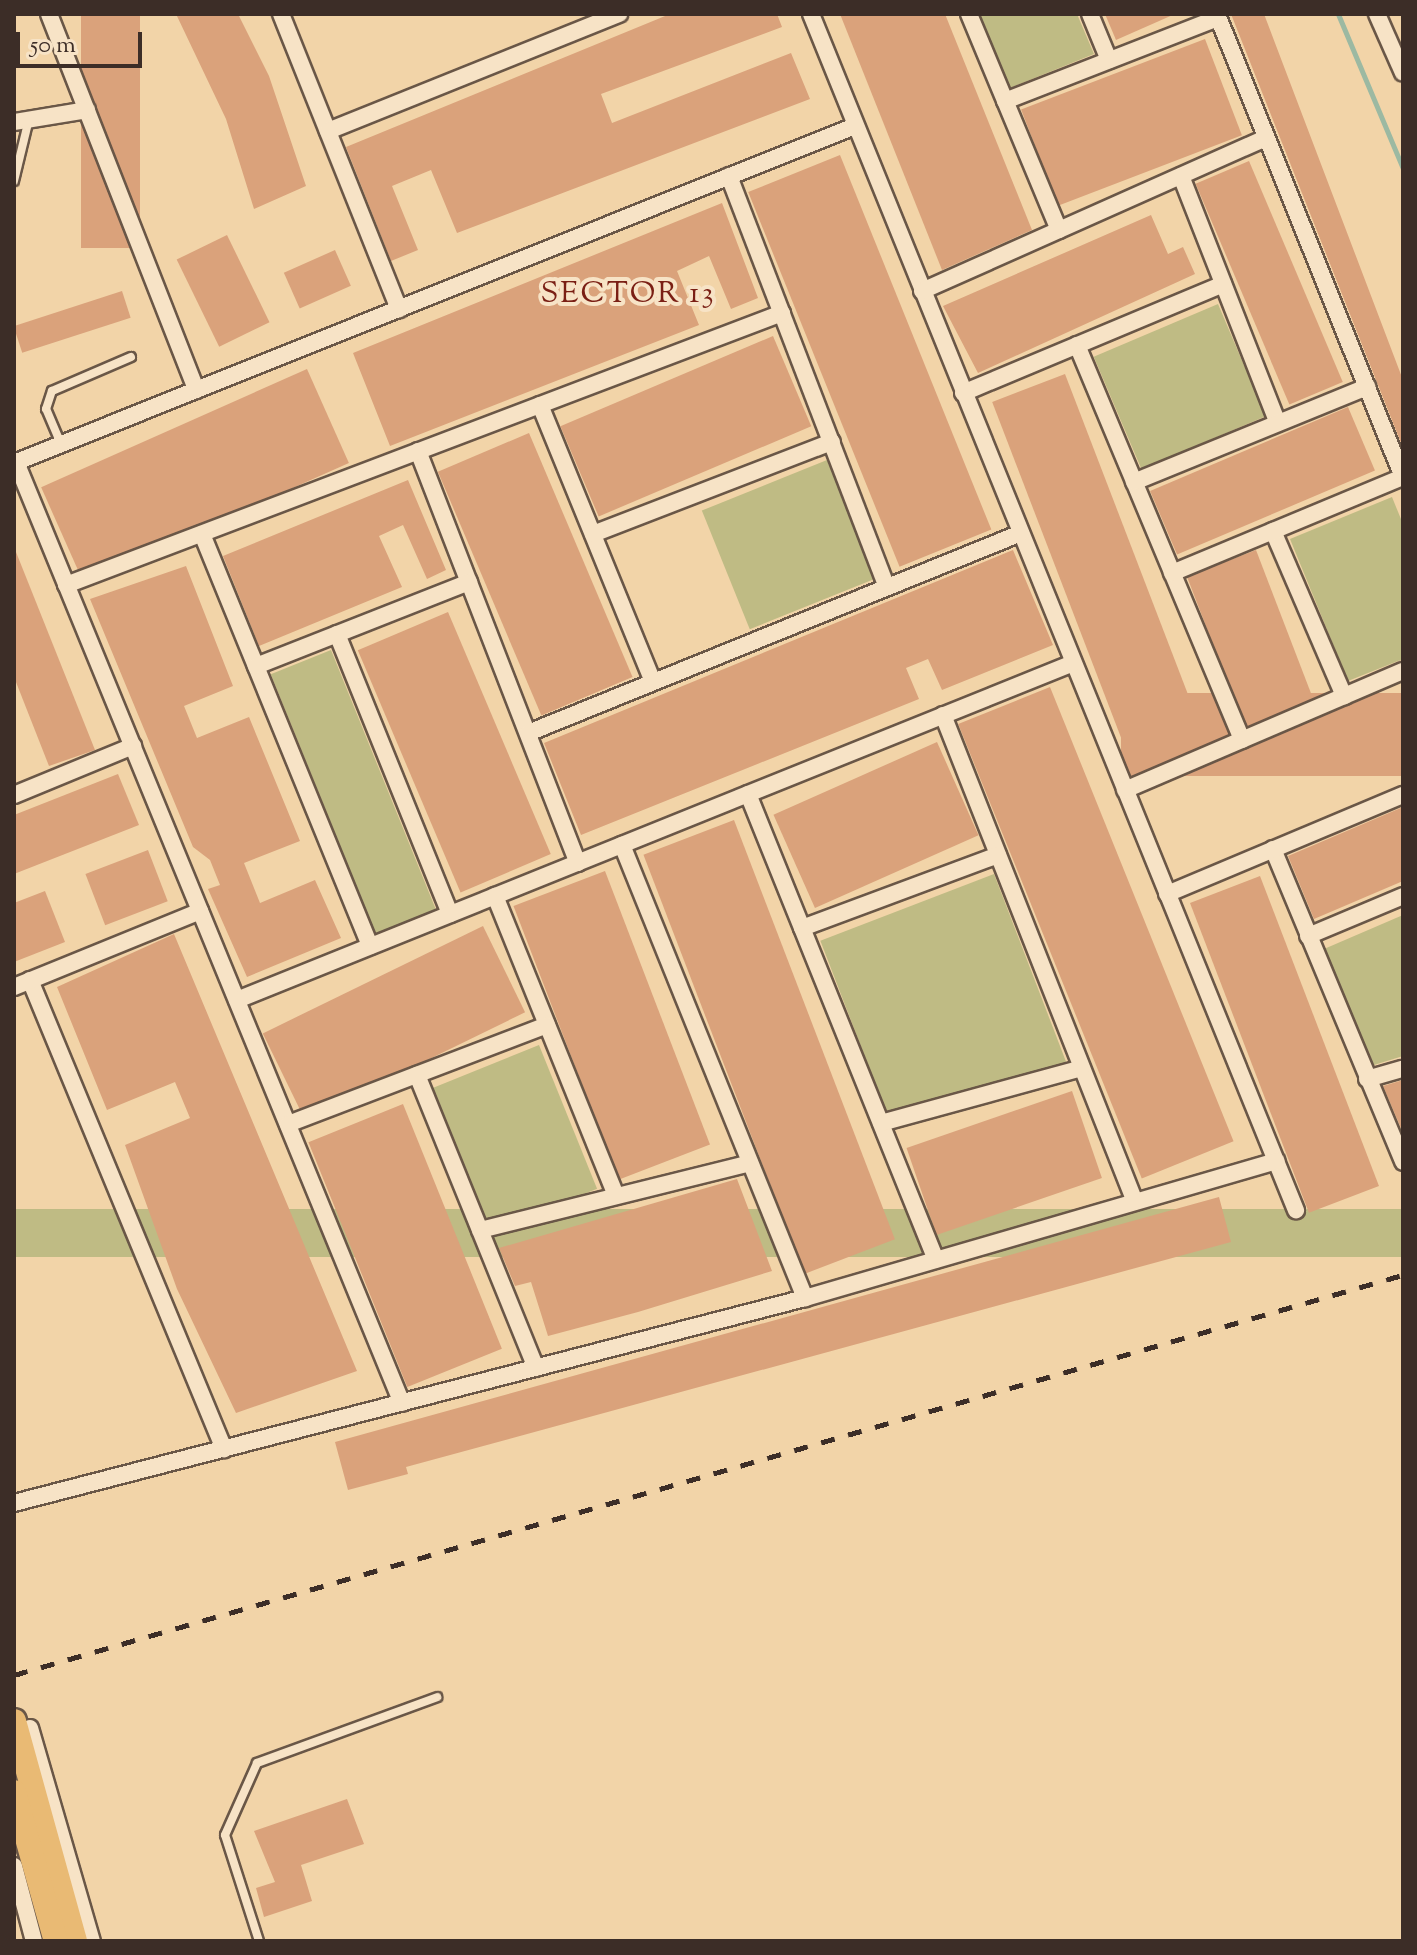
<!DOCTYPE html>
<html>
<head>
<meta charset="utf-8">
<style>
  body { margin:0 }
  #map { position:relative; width:1417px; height:1955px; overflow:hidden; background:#f2d4a8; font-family:"Sorts Mill Goudy",serif }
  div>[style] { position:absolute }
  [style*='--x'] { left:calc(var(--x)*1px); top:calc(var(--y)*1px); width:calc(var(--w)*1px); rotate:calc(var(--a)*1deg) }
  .green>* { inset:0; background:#bfbb84; transform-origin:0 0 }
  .stream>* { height:5px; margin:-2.5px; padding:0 2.5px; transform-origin:2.5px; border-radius:2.5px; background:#9cb9a2 }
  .building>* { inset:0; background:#daa27b; transform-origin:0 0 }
  .roads { filter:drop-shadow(2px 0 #6a5747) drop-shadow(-2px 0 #6a5747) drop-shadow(0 2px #6a5747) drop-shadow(0 -2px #6a5747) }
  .service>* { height:8px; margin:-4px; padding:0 4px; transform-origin:4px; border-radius:4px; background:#f7e3c6 }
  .minor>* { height:16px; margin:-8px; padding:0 8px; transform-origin:8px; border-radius:8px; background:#f7e3c6 }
  .primary>* { height:24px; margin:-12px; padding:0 12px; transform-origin:12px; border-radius:12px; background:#e9ba74 }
  .rail>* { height:5px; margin-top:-2.5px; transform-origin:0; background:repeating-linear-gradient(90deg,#3c2d27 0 14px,transparent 0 28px) }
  span { translate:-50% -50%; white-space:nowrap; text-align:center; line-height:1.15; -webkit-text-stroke:8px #f7e3c6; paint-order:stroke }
  .neighbourhood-label { font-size:30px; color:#7a1f14; letter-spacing:2px }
  .frame { position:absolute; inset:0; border:16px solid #3c2d27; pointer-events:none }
  .scale { position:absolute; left:16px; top:32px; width:126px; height:36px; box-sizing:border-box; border:4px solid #3c2d27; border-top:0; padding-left:10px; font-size:24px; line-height:28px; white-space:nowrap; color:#3c2d27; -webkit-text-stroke:6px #f7e3c6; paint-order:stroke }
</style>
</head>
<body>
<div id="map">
  <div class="green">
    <i style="clip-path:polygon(980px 14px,1077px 14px,1094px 54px,1010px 88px)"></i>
    <i style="left:1218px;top:304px;width:122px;height:135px;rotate:67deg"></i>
    <i style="left:827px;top:460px;width:128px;height:135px;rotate:68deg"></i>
    <i style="clip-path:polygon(1392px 497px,1403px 524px,1403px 659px,1348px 681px,1290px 539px)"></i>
    <i style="left:331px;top:650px;width:280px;height:65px;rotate:68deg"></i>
    <i style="left:994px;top:874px;width:201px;height:186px;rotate:69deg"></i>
    <i style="clip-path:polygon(1403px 915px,1403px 1056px,1374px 1065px,1324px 949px)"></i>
    <i style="left:539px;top:1045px;width:155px;height:116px;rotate:68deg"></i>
    <i style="left:1403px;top:1209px;width:48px;height:1446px;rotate:90deg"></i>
  </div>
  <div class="stream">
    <i style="--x:1338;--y:14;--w:168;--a:67.2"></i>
  </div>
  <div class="building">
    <i style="left:81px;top:14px;width:59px;height:234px"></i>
    <i style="clip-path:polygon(176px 14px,238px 14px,269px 76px,306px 186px,254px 209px,226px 119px)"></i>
    <i style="clip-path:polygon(670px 14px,777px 14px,782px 27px,601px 94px,612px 123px,791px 53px,810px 99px,457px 233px,431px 170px,392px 186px,418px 250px,391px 261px,346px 147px)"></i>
    <i style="clip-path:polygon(840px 14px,945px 14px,1032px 230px,942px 270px)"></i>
    <i style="clip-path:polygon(1105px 14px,1175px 14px,1116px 40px)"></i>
    <i style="clip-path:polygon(1231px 14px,1264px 14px,1275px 43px,1403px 380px,1403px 448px)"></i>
    <i style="left:1205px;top:39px;width:103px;height:197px;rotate:69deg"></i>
    <i style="left:840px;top:155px;width:404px;height:99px;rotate:68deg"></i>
    <i style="left:1249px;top:161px;width:240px;height:58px;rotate:67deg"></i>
    <i style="clip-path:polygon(722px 203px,758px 298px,731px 309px,709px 256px,677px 271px,699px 325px,390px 446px,353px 353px)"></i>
    <i style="clip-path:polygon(1151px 215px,1168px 254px,1183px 247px,1195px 274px,978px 373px,943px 306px)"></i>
    <i style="left:227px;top:235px;width:97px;height:56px;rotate:64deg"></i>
    <i style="left:335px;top:250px;width:39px;height:56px;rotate:66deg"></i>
    <i style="left:122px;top:291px;width:28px;height:114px;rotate:72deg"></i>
    <i style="left:773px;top:336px;width:98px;height:231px;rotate:67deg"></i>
    <i style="left:307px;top:369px;width:103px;height:291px;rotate:66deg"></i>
    <i style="left:1065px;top:374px;width:395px;height:78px;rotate:69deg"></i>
    <i style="left:1348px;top:407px;width:69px;height:215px;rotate:67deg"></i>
    <i style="left:529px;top:433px;width:265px;height:99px;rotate:67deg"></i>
    <i style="clip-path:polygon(408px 480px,446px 570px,427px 579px,403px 525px,379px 536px,402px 587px,259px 646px,223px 556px)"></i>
    <i style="clip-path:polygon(14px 547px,95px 750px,49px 766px,14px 677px)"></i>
    <i style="clip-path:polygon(1013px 550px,1053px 645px,942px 690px,928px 659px,906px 668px,919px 699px,581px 835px,544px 743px)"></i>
    <i style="left:1256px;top:550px;width:158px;height:74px;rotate:69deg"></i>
    <i style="clip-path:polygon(186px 566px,233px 686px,184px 706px,197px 738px,249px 717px,300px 841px,244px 863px,260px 903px,315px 880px,341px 938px,247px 977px,208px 889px,220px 885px,210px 860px,193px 847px,90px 599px)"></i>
    <i style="left:448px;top:612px;width:263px;height:98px;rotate:67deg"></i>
    <i style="left:1050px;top:687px;width:490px;height:99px;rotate:68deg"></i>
    <i style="left:1403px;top:693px;width:83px;height:282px;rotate:90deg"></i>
    <i style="left:937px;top:742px;width:102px;height:179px;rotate:66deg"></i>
    <i style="clip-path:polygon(118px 774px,139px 825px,14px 874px,14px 815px)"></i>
    <i style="clip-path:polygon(1403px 807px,1403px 881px,1314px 919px,1288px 856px)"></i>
    <i style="left:734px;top:820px;width:449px;height:97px;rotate:69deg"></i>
    <i style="left:148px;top:850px;width:55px;height:67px;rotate:69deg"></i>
    <i style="left:605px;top:871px;width:293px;height:98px;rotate:69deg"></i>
    <i style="left:1260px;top:876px;width:332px;height:75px;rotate:69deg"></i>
    <i style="clip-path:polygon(45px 891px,65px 942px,14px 962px,14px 903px)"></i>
    <i style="left:483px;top:926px;width:96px;height:245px;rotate:64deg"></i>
    <i style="clip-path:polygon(174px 934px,357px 1371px,236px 1413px,177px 1289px,125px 1145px,190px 1118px,175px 1082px,107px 1110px,57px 987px)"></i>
    <i style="clip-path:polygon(1403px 1080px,1403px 1133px,1383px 1086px)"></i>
    <i style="left:1072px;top:1091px;width:92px;height:175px;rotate:71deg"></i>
    <i style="left:403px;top:1104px;width:264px;height:102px;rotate:68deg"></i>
    <i style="clip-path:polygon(737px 1179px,772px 1271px,638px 1312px,548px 1336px,531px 1282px,515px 1286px,499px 1248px)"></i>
    <i style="clip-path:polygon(1219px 1197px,1231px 1242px,406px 1467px,408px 1474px,348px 1490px,335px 1442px)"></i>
    <i style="clip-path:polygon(347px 1799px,364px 1844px,301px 1865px,312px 1901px,264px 1917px,256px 1888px,275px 1882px,254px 1831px)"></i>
  </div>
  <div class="roads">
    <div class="service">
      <i style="--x:14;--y:181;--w:60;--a:-76.4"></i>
      <i style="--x:61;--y:444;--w:38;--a:-113"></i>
      <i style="--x:46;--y:409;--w:19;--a:-72"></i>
      <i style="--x:52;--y:391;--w:86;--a:-23.3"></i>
      <i style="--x:259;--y:1941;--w:111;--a:-107.8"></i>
      <i style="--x:225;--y:1835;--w:79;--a:-66"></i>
      <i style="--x:257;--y:1763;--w:192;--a:-20.1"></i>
    </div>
    <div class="minor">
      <i style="--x:49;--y:14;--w:404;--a:68.6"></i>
      <i style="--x:281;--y:14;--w:318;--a:68.2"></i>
      <i style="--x:811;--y:14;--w:1291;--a:67.93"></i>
      <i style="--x:969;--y:14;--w:234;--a:67.4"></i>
      <i style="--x:1090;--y:14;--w:50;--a:67.6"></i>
      <i style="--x:1377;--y:14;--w:64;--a:66.2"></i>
      <i style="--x:1005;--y:101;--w:229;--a:-21.3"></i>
      <i style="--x:14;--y:122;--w:74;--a:-9.3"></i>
      <i style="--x:328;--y:131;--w:314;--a:-21.9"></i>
      <i style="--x:729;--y:176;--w:440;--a:69"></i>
      <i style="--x:1181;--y:176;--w:265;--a:68.6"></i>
      <i style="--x:922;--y:291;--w:376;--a:-24"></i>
      <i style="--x:1077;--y:345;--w:428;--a:67.3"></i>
      <i style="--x:963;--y:393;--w:282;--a:-22.7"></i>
      <i style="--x:540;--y:405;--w:299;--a:67.8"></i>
      <i style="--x:418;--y:451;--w:442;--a:68.8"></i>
      <i style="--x:16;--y:462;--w:1017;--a:67.7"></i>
      <i style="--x:14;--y:463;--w:906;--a:-21.84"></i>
      <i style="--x:1134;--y:482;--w:252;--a:-22.2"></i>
      <i style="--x:1273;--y:531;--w:180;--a:66.7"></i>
      <i style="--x:202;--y:534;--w:445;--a:67.8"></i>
      <i style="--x:593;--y:534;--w:256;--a:-21.1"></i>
      <i style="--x:1172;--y:573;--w:250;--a:-22.6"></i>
      <i style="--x:1403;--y:477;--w:499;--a:-111.9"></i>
      <i style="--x:66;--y:585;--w:766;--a:-20.8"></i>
      <i style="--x:337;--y:634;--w:302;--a:68"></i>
      <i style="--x:256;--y:666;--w:229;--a:-21.5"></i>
      <i style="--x:943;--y:715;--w:523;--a:68.48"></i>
      <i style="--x:528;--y:733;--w:532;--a:-22.08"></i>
      <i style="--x:1125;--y:790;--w:302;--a:-23.2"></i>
      <i style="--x:748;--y:794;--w:502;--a:68.03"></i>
      <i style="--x:14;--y:795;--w:129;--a:-22.4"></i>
      <i style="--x:622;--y:845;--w:489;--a:68"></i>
      <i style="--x:1273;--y:849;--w:339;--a:67.4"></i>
      <i style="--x:1167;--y:894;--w:256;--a:-22.8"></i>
      <i style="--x:495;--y:896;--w:323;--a:68"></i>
      <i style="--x:802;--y:928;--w:209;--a:-20.4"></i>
      <i style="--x:1308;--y:936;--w:103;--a:-22.8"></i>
      <i style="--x:30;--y:980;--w:508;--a:67.53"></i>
      <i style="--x:14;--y:987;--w:201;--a:-22.2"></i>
      <i style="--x:237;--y:1000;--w:901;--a:-21.95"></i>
      <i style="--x:417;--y:1075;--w:316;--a:67.9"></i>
      <i style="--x:1367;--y:1079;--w:37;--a:-16"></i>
      <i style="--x:881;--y:1123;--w:208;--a:-15.3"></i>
      <i style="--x:288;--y:1124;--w:277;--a:-20.9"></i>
      <i style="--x:480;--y:1230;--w:278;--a:-13.9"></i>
      <i style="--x:14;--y:1503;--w:817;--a:-14.53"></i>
      <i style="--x:805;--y:1298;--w:491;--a:-16.2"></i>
      <i style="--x:30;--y:1728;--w:222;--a:73.8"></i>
      <i style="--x:14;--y:1866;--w:78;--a:75.1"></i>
    </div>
    <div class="primary">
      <i style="--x:14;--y:1721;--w:228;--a:74.5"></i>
      <i style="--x:14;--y:1792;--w:155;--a:74.3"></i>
    </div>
  </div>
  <div class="rail">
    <i style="--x:14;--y:1675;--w:1445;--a:-16.07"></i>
  </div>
  <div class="neighbourhood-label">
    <span style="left:628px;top:295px">SECTOR 13</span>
  </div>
  <div class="frame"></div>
  <div class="scale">50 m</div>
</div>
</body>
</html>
